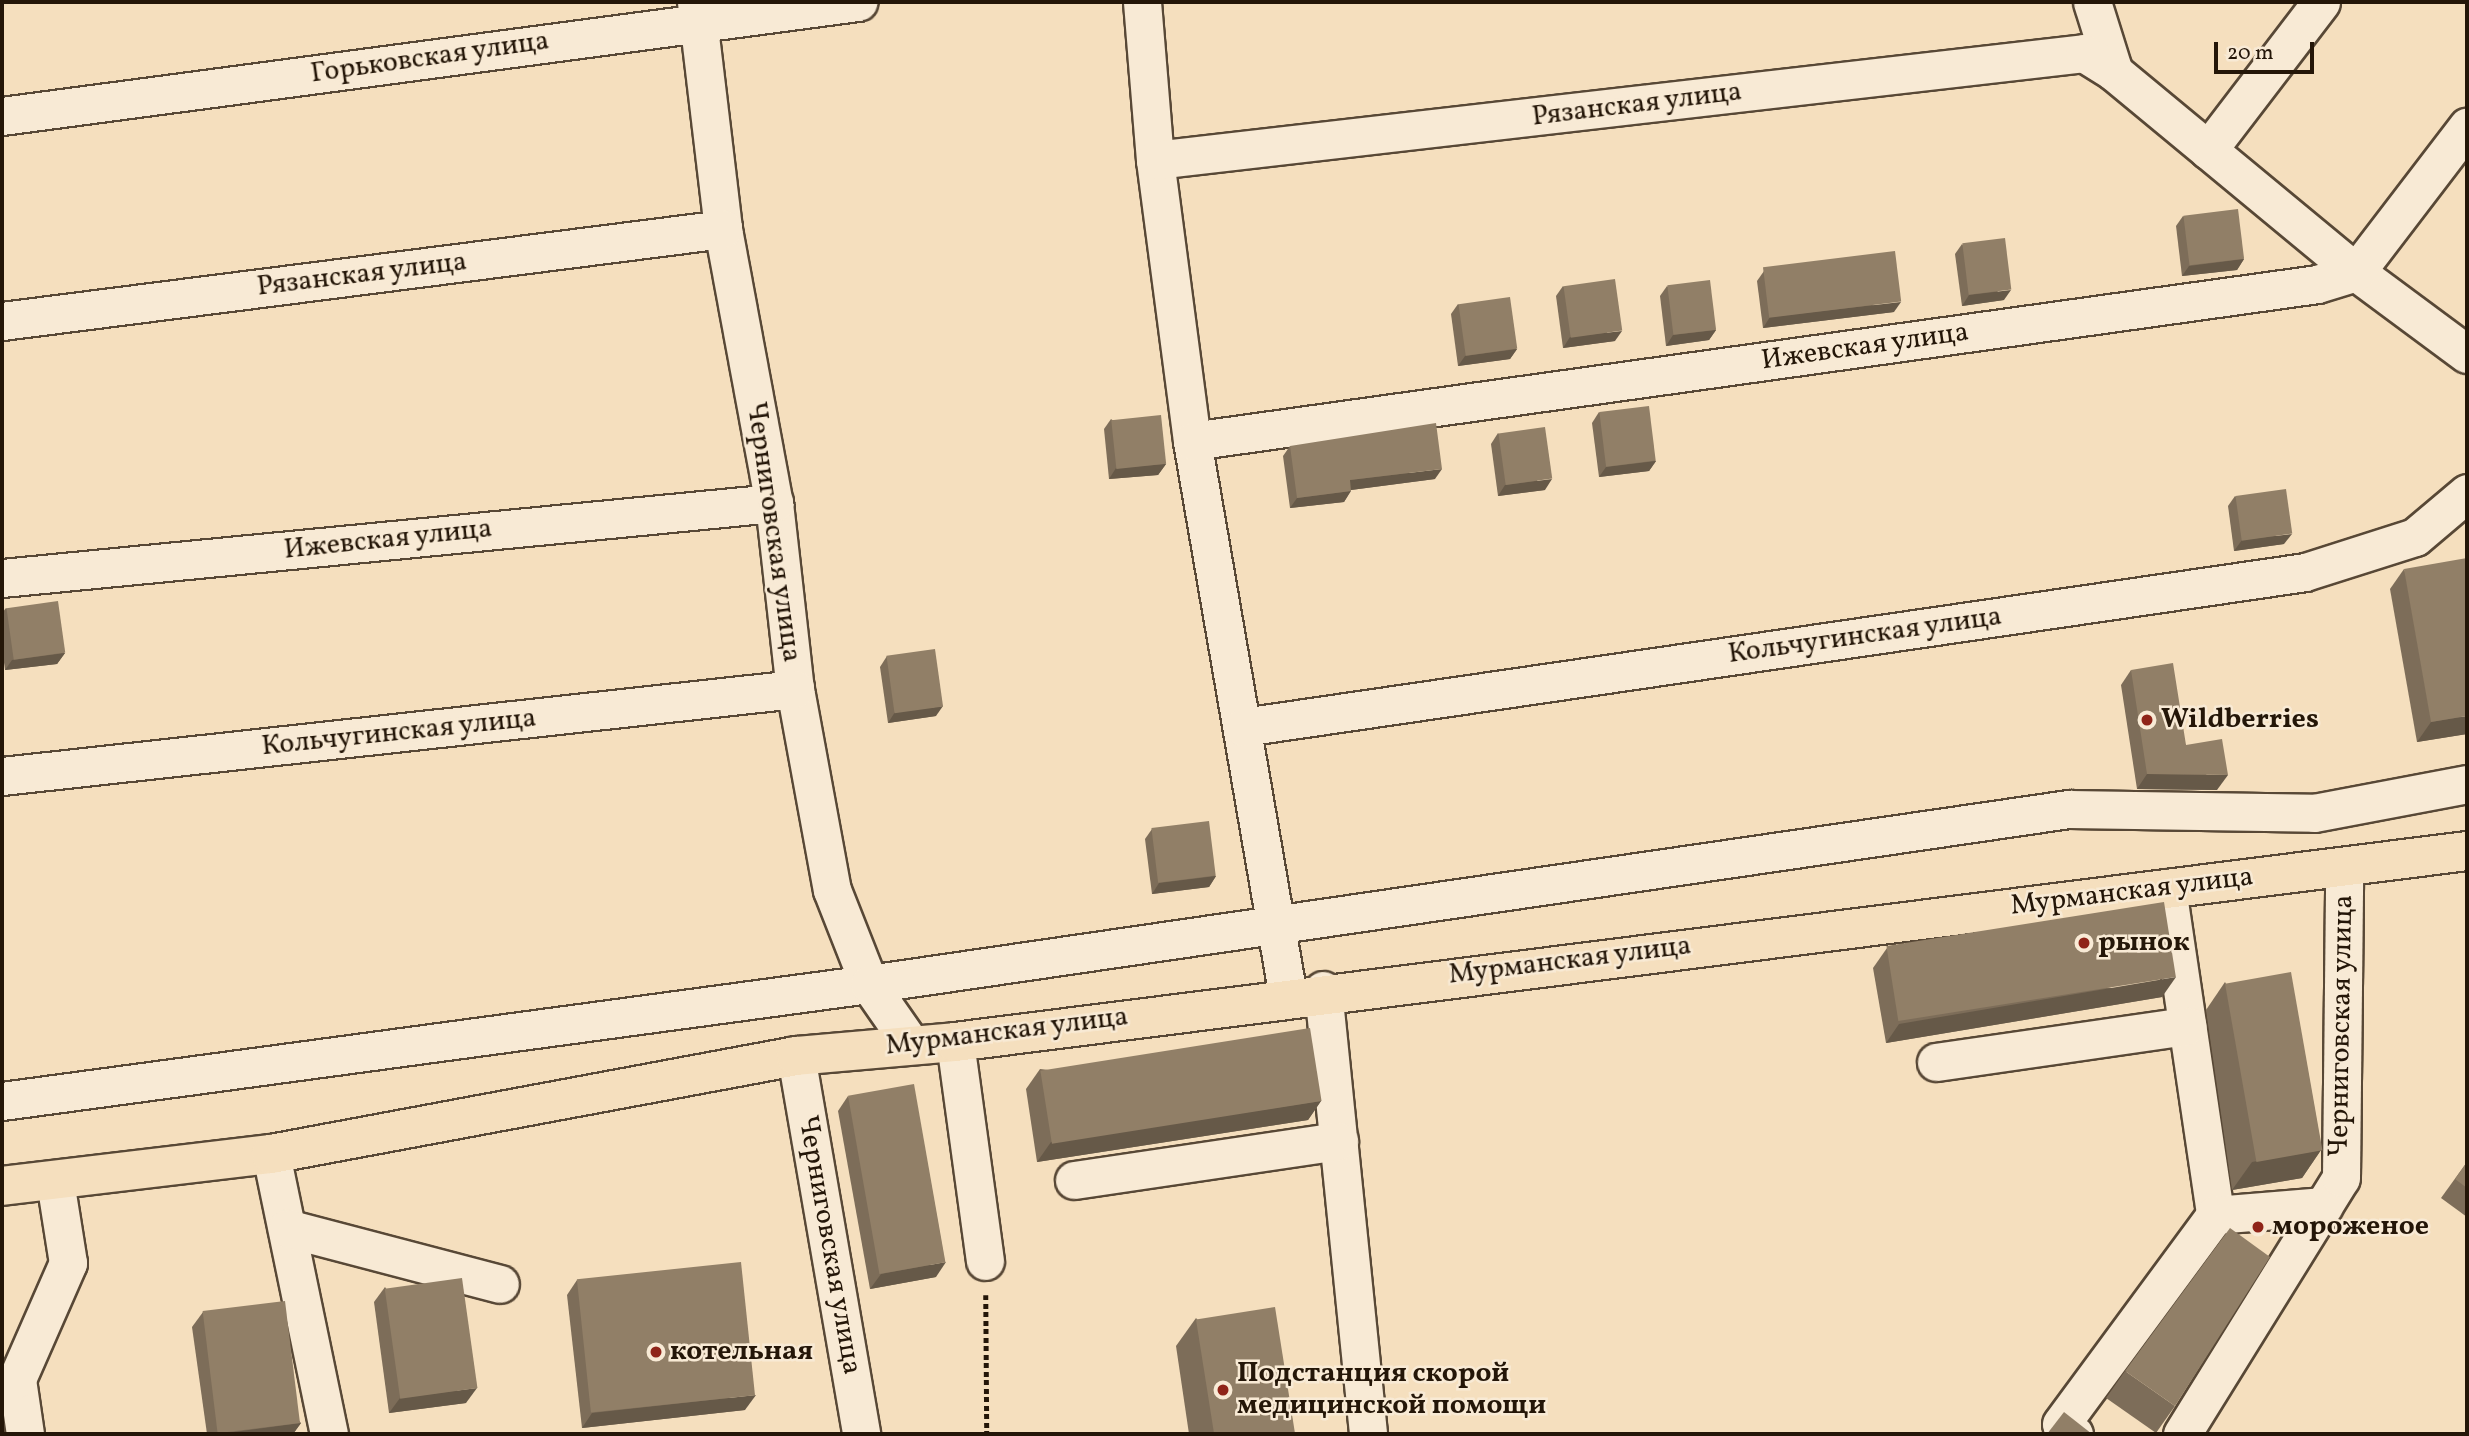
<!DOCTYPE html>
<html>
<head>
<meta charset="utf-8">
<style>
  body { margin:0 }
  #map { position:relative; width:2469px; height:1436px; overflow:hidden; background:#f5dfbe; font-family:Vollkorn,serif }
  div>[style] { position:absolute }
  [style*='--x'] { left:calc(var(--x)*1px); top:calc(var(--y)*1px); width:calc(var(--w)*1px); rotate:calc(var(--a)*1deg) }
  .path>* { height:4.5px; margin-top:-2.25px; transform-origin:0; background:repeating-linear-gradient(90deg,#241608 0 5px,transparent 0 8.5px) }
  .roads { filter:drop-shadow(2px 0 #584836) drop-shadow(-2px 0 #584836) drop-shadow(0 2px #584836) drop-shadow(0 -2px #584836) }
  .minor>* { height:37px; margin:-18.5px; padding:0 18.5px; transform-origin:18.5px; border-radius:18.5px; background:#f8ead5 }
  .major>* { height:38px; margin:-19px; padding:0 19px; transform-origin:19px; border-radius:19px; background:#f5dfbe }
  .wall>* { inset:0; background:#7d6d59; transform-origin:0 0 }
  .shaded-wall>* { inset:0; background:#665948 }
  .building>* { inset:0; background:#917f67; transform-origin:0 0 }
  .dots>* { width:19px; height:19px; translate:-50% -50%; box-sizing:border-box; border:4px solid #f8ead5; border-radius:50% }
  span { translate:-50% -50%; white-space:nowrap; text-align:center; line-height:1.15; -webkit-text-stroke:5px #f8ead5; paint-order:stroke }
  .street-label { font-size:28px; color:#241608 }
  .poi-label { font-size:28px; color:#241608; font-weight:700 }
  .left { translate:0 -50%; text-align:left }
  .frame { position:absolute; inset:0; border:4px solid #241608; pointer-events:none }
  .scale { position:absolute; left:2214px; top:42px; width:100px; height:32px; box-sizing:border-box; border:4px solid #241608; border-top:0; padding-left:9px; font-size:21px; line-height:24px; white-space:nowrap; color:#241608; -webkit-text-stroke:5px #f8ead5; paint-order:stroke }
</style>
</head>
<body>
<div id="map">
  <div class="path">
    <i style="--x:986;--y:1295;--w:139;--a:89.6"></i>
  </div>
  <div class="roads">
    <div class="minor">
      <i style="--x:696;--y:2;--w:229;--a:83.2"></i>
      <i style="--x:723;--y:229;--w:279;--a:79.5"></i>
      <i style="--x:774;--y:503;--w:187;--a:83.6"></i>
      <i style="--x:795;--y:689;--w:204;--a:79.6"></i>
      <i style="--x:832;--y:890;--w:101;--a:68.5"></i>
      <i style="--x:869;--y:984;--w:72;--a:55.2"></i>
      <i style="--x:1142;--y:2;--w:159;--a:85.3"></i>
      <i style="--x:1155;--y:160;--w:283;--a:82.5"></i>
      <i style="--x:1192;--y:441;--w:564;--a:80.2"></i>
      <i style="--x:2092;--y:2;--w:73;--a:72.6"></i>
      <i style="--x:2114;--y:72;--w:314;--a:39.6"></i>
      <i style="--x:2356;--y:272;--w:138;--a:36.5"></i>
      <i style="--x:2;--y:116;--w:864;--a:-7.59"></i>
      <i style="--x:2208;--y:150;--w:186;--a:-52.6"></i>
      <i style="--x:1155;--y:160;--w:935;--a:-6.57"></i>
      <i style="--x:2084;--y:53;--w:36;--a:32"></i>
      <i style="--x:2;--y:321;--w:727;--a:-7.27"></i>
      <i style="--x:1192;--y:441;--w:1136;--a:-7.94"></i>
      <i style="--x:2317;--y:284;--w:41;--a:-17.1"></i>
      <i style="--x:2356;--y:272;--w:183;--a:-52.6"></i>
      <i style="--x:2;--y:578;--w:776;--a:-5.55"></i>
      <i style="--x:1243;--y:727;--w:1073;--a:-8.3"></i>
      <i style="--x:2305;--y:572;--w:115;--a:-17.7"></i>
      <i style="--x:2415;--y:537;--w:68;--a:-40.2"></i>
      <i style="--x:2;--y:776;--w:798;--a:-6.26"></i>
      <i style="--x:2167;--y:888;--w:331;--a:81.6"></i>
      <i style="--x:2215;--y:1215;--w:109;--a:-4.7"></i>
      <i style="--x:1323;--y:990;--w:446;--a:84.2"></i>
      <i style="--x:955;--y:1042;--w:221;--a:82.2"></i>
      <i style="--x:796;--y:1056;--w:384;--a:80.2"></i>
      <i style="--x:1936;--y:1062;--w:254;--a:-8.2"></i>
      <i style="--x:2;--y:1101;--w:875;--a:-7.69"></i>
      <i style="--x:869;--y:984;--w:1213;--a:-8.3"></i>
      <i style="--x:2069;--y:809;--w:245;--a:0.9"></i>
      <i style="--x:2314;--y:813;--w:156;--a:-10.7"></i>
      <i style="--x:271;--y:1154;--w:286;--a:78.3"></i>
      <i style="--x:1074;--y:1180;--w:268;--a:-8.4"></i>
      <i style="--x:287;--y:1228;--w:220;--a:14.7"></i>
      <i style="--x:25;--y:1434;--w:56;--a:-98.3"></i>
      <i style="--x:17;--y:1379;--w:127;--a:-66.3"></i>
      <i style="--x:68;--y:1263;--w:83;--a:-99"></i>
      <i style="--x:2074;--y:1434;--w:16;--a:-142"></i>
      <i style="--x:2061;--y:1424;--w:260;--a:-53.6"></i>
      <i style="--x:2182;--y:1434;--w:301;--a:-58.2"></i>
      <i style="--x:2341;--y:1178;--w:311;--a:-89.4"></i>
    </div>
    <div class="major">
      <i style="--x:2;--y:1186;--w:271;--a:-6.8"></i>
      <i style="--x:271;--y:1154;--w:534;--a:-10.57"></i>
      <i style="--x:796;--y:1056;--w:160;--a:-5"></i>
      <i style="--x:955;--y:1042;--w:1524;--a:-7.2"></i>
    </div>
  </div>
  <div class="wall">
    <i style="clip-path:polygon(2183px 216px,2244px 259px,2237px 270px,2182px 276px,2176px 226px)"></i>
    <i style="clip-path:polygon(1962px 244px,2004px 300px,1962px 306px,1955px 254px)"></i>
    <i style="clip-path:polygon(1764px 271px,1894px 312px,1763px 328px,1757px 281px)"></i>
    <i style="clip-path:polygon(1563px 286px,1615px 341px,1563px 348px,1556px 296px)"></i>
    <i style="clip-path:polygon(1667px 286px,1716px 330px,1709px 340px,1666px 346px,1660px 296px)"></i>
    <i style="clip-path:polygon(1458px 304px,1517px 349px,1510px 359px,1458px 366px,1451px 314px)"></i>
    <i style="clip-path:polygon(1599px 412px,1656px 461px,1649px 471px,1599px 477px,1592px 423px)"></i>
    <i style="clip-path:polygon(1111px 419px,1166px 464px,1158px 475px,1109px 479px,1104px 429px)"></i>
    <i style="clip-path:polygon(1498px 433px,1545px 490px,1498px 496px,1491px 444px)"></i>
    <i style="clip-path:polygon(1290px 446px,1435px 479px,1351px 490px,1344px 502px,1290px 508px,1283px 456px)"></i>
    <i style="clip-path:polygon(2235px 496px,2284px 544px,2234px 551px,2228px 506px)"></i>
    <i style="clip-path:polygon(2404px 569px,2467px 734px,2417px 742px,2390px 589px)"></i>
    <i style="clip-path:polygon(6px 608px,65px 653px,57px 664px,5px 670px,2px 647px,2px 613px)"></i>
    <i style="clip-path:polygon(887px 656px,936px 716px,888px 723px,880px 667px)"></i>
    <i style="clip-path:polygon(2131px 670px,2186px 745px,2217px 790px,2137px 789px,2121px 685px)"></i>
    <i style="clip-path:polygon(1152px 829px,1216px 876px,1209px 887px,1152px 894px,1145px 839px)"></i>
    <i style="clip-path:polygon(1887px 948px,2162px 997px,1886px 1043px,1873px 968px)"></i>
    <i style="clip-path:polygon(2225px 982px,2321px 1150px,2302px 1178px,2232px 1190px,2206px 1010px)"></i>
    <i style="clip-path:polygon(1040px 1069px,1321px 1101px,1308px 1120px,1037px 1162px,1026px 1089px)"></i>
    <i style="clip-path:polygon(848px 1096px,936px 1277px,870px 1289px,838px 1111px)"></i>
    <i style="clip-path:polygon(2467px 1162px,2467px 1217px,2441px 1198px)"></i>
    <i style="clip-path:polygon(577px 1280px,745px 1410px,582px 1428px,567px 1295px)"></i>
    <i style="clip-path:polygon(385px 1287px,466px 1403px,389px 1413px,374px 1302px)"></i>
    <i style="clip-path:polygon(203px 1312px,301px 1423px,293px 1434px,207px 1434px,192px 1327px)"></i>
    <i style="clip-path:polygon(1196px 1318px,1294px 1434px,1189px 1434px,1176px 1346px)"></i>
    <i style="left:2125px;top:1371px;width:61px;height:33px;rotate:35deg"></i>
  </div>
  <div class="shaded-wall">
    <i style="clip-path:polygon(2244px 259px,2237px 270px,2182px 276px,2189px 266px)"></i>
    <i style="clip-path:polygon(2011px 290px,2004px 300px,1962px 306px,1969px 295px)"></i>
    <i style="clip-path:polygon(1901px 302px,1894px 312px,1763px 328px,1770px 317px)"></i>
    <i style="clip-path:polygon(1716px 330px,1709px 340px,1666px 346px,1673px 335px)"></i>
    <i style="clip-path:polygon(1622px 331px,1615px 341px,1563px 348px,1570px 337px)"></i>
    <i style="clip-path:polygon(1517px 349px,1510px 359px,1458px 366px,1465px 356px)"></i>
    <i style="clip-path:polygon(1656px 461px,1649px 471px,1599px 477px,1606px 467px)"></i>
    <i style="clip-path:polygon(1166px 464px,1158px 475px,1109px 479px,1116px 468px)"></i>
    <i style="clip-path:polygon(1442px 469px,1435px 479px,1343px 491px,1350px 480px)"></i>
    <i style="clip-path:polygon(1552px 479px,1545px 490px,1498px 496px,1505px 485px)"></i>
    <i style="clip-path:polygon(1351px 491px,1344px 502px,1290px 508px,1297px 498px)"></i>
    <i style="clip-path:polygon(2292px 534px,2284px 544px,2234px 551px,2242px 540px)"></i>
    <i style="clip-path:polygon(65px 653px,57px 664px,5px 670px,12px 660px)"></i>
    <i style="clip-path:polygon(943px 706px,936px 716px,888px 723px,895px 712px)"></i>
    <i style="clip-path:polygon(2467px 716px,2467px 734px,2417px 742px,2431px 722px)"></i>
    <i style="clip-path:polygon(2147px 774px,2228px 775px,2217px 790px,2137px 789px)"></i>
    <i style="clip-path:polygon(1216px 876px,1209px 887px,1152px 894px,1159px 883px)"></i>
    <i style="clip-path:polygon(2176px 977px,2162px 997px,1886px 1043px,1899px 1024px)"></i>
    <i style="clip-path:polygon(1321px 1101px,1308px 1120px,1037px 1162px,1051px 1142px)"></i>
    <i style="clip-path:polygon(2321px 1150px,2302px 1178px,2232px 1190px,2252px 1162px)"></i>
    <i style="clip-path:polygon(946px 1262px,936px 1277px,870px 1289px,881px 1274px)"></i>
    <i style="clip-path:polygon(477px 1388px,466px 1403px,389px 1413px,400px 1398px)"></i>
    <i style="clip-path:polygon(756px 1395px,745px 1410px,582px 1428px,592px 1413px)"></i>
    <i style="clip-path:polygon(301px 1423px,293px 1434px,219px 1434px)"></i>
  </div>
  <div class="building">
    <i style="left:2238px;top:209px;width:50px;height:55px;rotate:83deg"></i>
    <i style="left:2005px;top:238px;width:52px;height:43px;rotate:83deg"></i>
    <i style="left:1895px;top:251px;width:51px;height:133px;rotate:83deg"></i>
    <i style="left:1615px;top:279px;width:52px;height:52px;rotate:82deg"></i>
    <i style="left:1710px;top:280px;width:50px;height:43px;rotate:83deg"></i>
    <i style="left:1510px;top:297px;width:52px;height:52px;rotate:82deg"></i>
    <i style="left:1649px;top:406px;width:55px;height:50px;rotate:83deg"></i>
    <i style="left:1161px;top:415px;width:49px;height:50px;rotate:84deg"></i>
    <i style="clip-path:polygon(1436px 423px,1442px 469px,1350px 480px,1351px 491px,1297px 498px,1290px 446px)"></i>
    <i style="left:1545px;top:427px;width:52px;height:47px;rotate:82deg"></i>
    <i style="left:2286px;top:489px;width:45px;height:51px;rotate:82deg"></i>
    <i style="clip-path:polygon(2467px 558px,2467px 716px,2431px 722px,2404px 569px)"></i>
    <i style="left:58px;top:601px;width:52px;height:52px;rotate:82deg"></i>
    <i style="left:935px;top:649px;width:58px;height:49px;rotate:82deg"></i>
    <i style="clip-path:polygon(2173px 663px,2186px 745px,2222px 739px,2228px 775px,2147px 774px,2131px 670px)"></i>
    <i style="left:1209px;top:821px;width:55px;height:58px;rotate:83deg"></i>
    <i style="left:2164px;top:902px;width:76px;height:281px;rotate:81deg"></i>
    <i style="left:2291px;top:972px;width:181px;height:67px;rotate:80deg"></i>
    <i style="left:1310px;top:1028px;width:74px;height:273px;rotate:81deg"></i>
    <i style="left:914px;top:1084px;width:181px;height:67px;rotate:80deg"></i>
    <i style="clip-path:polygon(2467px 1162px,2467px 1188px,2455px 1179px)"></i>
    <i style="clip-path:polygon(2230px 1228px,2270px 1257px,2175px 1406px,2125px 1371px)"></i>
    <i style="left:741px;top:1262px;width:134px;height:165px;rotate:84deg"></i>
    <i style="left:462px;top:1278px;width:111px;height:78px;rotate:82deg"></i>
    <i style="left:285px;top:1301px;width:123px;height:83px;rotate:83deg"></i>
    <i style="left:1275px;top:1307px;width:128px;height:80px;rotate:81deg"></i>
    <i style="clip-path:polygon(2064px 1412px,2092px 1434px,2047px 1434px)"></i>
  </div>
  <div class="dots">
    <i style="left:2147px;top:720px;background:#8f2418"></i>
    <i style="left:2084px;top:943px;background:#8f2418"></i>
    <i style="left:2258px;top:1227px;background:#8f2418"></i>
    <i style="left:656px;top:1352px;background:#8f2418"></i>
    <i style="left:1223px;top:1390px;background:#8f2418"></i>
  </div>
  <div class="street-label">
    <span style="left:430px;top:58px;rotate:-8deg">Горьковская улица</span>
    <span style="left:1637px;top:105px;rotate:-7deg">Рязанская улица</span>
    <span style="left:362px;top:275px;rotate:-7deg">Рязанская улица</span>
    <span style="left:1865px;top:347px;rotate:-8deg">Ижевская улица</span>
    <span style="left:773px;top:532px;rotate:82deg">Черниговская улица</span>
    <span style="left:388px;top:540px;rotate:-6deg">Ижевская улица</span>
    <span style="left:1865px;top:636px;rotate:-8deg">Кольчугинская улица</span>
    <span style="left:399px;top:733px;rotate:-6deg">Кольчугинская улица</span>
    <span style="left:2132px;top:892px;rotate:-7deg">Мурманская улица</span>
    <span style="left:1570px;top:961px;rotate:-7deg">Мурманская улица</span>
    <span style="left:2342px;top:1026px;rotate:-89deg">Черниговская улица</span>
    <span style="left:1007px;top:1032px;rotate:-7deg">Мурманская улица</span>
    <span style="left:829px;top:1245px;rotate:80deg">Черниговская улица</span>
  </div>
  <div class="poi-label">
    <span class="left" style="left:2161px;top:720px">Wildberries</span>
    <span class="left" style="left:2098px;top:943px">рынок</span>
    <span class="left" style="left:2272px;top:1227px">мороженое</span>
    <span class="left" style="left:670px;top:1352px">котельная</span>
    <span class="left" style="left:1237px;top:1390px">Подстанция скорой<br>медицинской помощи</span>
  </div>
  <div class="frame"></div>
  <div class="scale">20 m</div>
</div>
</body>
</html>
